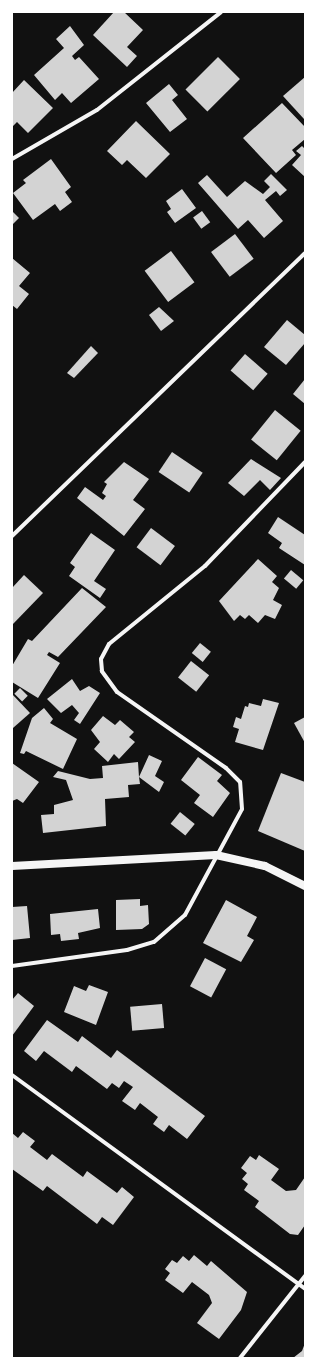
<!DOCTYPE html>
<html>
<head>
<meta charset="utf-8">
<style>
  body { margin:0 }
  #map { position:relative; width:317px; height:1370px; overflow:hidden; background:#111; font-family:"Zilla Slab",serif }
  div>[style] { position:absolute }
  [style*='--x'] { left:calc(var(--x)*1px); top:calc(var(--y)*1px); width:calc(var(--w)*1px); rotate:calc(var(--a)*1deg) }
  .building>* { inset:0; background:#d3d3d3; transform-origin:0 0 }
  .minor>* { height:4px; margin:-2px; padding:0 2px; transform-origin:2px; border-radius:2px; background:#f5f5f5 }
  .secondary>* { height:8px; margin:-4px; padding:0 4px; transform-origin:4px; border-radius:4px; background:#f5f5f5 }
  span { translate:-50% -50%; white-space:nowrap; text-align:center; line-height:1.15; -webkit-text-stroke:3px #fff; paint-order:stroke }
  .frame { position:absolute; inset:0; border:13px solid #fff; pointer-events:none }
</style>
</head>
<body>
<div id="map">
  <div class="building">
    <i style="clip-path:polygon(114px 12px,124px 12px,143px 30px,127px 47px,137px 56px,127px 67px,93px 35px)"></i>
    <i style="clip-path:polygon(70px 26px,84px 45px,72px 56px,75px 60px,79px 57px,99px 79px,71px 103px,62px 93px,55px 100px,34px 75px,64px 48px,56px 39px)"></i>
    <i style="left:218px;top:57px;width:31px;height:46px;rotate:45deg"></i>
    <i style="clip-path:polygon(305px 77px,305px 118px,304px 119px,283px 96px)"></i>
    <i style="clip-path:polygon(24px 80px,53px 108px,28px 133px,17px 122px,12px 127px,12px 93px)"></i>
    <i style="clip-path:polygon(169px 84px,178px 95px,172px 100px,187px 119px,170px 132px,146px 103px)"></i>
    <i style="clip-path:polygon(282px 103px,305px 127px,305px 139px,292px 150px,296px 155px,276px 173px,243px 138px)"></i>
    <i style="clip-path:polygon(136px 121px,170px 154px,146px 178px,127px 160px,122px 165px,107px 151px)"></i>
    <i style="clip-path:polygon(302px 146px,305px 149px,305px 177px,292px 165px,301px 155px,296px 151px)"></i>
    <i style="clip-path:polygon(51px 159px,71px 187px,65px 192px,72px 202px,60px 211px,55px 204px,33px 220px,13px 193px,26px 183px,23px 180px)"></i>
    <i style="clip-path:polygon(271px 174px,287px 190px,280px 196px,276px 191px,265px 200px,283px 221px,264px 238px,248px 220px,238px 229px,198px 183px,207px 175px,227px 197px,245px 181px,263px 194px,270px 187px,264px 181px)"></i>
    <i style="clip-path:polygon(182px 189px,196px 208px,175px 223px,167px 212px,171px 209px,166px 201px)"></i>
    <i style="clip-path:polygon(12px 211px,19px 218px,12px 225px)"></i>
    <i style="left:202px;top:211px;width:14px;height:11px;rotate:54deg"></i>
    <i style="left:235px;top:234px;width:31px;height:30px;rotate:53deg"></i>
    <i style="left:171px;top:251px;width:39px;height:33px;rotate:53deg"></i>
    <i style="clip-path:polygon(12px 258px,30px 273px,19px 286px,29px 294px,17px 309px,12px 305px)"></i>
    <i style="clip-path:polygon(159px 307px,174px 321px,161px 331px,149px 315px)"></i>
    <i style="clip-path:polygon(287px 320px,305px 335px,305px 343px,286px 365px,264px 347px)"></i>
    <i style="clip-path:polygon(91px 346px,98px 353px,74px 378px,67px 373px)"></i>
    <i style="left:245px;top:354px;width:30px;height:22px;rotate:41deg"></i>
    <i style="clip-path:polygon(305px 379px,305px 404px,293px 394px)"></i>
    <i style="left:275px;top:410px;width:33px;height:38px;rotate:39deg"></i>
    <i style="left:172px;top:452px;width:37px;height:24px;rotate:34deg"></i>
    <i style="clip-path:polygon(251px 459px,281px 478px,270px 490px,260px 480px,244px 496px,228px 483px)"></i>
    <i style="clip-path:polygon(124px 462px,149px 479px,133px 500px,145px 509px,124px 536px,77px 498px,85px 487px,103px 500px,106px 496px,102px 493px,107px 484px,104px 482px)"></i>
    <i style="clip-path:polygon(278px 517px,305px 535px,305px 565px,279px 548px,282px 543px,268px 533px)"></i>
    <i style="left:151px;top:528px;width:30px;height:24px;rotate:37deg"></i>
    <i style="clip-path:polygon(91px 533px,115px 550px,94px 581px,106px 589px,100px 598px,69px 576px,75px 567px,70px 563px)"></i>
    <i style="clip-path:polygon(258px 559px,277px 576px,272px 582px,279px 588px,273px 600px,282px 605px,275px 619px,265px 615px,258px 623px,249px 615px,245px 619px,240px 615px,234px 621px,219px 601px)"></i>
    <i style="left:291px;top:570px;width:16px;height:11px;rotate:40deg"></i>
    <i style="clip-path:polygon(24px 575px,43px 593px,12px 625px,12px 588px)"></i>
    <i style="clip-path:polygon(82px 588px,106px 607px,58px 657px,49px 652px,47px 655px,60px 663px,38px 698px,12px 682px,12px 666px,28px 639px,32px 641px)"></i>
    <i style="left:200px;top:643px;width:14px;height:13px;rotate:39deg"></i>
    <i style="left:191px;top:661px;width:23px;height:21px;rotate:38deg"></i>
    <i style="clip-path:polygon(72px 679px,80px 691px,89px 686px,100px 693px,80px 724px,74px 720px,79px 713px,72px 705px,61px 713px,47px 699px)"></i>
    <i style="left:20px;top:688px;width:11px;height:8px;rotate:45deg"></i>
    <i style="clip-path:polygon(12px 694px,30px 713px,13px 728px,12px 727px)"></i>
    <i style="clip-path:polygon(263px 699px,279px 703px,263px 750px,235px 742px,239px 729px,233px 727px,236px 717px,241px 719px,245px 706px,248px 707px,249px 703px,261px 706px)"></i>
    <i style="clip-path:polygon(44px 708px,53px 719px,50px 723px,77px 739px,63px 769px,26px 751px,24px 754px,20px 753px,32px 718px)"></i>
    <i style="clip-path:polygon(103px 716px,115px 725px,120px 720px,134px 732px,129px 737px,135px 742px,119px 759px,114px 754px,108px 762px,94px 749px,100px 742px,91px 730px)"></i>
    <i style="clip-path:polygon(305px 717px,305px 743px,294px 723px)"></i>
    <i style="clip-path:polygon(149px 755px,162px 761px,155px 776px,164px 782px,159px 792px,139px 777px,140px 784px,128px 785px,129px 797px,105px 799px,106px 826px,43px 833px,41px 815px,54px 814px,54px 805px,73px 800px,66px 780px,53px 777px,58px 771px,90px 779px,103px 778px,102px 766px,138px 762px,139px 777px)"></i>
    <i style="clip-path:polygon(198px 757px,222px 775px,217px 781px,230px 793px,213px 817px,194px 803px,200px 795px,181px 780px)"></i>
    <i style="clip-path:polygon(12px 763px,39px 782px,23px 803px,17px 799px,12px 801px)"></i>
    <i style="clip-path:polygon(281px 773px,305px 782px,305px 851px,258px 831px)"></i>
    <i style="left:180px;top:812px;width:19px;height:15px;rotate:39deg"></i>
    <i style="clip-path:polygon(140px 899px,140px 906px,148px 905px,149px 924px,142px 929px,116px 930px,116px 900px)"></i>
    <i style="clip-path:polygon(226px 900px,257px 917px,247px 936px,254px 940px,241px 962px,203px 943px)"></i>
    <i style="clip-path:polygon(27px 906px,30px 938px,12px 940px,12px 907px)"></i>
    <i style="clip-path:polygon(98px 909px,100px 928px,78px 933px,79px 939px,61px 941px,60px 934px,51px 935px,50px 914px)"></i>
    <i style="left:205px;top:958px;width:24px;height:32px;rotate:28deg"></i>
    <i style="clip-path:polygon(89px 985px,108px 992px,96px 1025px,64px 1012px,74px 986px,86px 991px)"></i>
    <i style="clip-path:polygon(18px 993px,34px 1006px,12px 1036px,12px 1000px)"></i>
    <i style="left:162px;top:1004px;width:24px;height:32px;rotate:85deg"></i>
    <i style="clip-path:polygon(47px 1020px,78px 1042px,82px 1036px,111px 1058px,117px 1050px,205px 1116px,187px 1139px,169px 1125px,164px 1132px,153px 1124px,158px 1117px,140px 1103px,135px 1110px,122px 1101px,133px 1087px,124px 1081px,119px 1088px,112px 1083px,107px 1089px,76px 1066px,72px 1072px,44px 1051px,36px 1061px,24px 1051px)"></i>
    <i style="clip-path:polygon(23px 1132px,35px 1141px,30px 1147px,47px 1160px,52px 1154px,83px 1177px,87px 1171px,117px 1193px,122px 1187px,134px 1197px,113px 1225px,102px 1217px,97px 1224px,47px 1186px,43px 1191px,12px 1169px,12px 1133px,18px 1138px)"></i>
    <i style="clip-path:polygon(259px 1155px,279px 1169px,271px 1180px,286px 1191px,296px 1190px,305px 1177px,305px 1225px,298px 1235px,290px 1234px,255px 1207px,259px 1201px,244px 1190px,248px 1184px,242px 1179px,247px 1173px,241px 1168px,250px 1156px,256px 1160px)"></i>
    <i style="clip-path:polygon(194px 1255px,207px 1266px,211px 1261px,247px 1292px,241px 1310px,219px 1339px,197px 1323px,212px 1303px,209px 1295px,192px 1282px,183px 1293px,165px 1280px,170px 1273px,165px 1269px,172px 1260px,177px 1263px,183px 1256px,189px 1261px)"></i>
    <i style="clip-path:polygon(305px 1343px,305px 1358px,293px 1358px,302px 1351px)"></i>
  </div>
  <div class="minor">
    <i style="--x:12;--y:159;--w:98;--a:-30"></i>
    <i style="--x:97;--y:110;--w:158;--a:-38.3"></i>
    <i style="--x:12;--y:536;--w:407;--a:-44"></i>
    <i style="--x:12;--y:966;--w:116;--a:-7.9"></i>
    <i style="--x:127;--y:950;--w:28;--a:-17"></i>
    <i style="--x:154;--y:942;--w:41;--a:-41.1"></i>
    <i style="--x:185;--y:915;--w:120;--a:-61.7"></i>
    <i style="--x:242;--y:809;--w:27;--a:-94"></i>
    <i style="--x:240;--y:782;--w:20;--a:-135"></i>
    <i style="--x:226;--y:768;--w:133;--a:-145.1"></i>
    <i style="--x:117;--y:692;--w:26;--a:-126"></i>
    <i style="--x:102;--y:671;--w:12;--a:-95"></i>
    <i style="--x:101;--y:659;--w:17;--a:-62"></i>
    <i style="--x:109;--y:644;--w:124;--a:-39.1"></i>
    <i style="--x:205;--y:566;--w:144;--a:-46.1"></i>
    <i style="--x:12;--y:1075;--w:363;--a:36.1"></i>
    <i style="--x:240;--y:1358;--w:105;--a:-51.6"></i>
  </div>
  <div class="secondary">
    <i style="--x:12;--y:866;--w:204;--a:-3.1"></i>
    <i style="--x:216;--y:855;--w:50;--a:12.7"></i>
    <i style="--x:265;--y:866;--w:45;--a:26.6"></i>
  </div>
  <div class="frame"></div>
</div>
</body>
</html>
